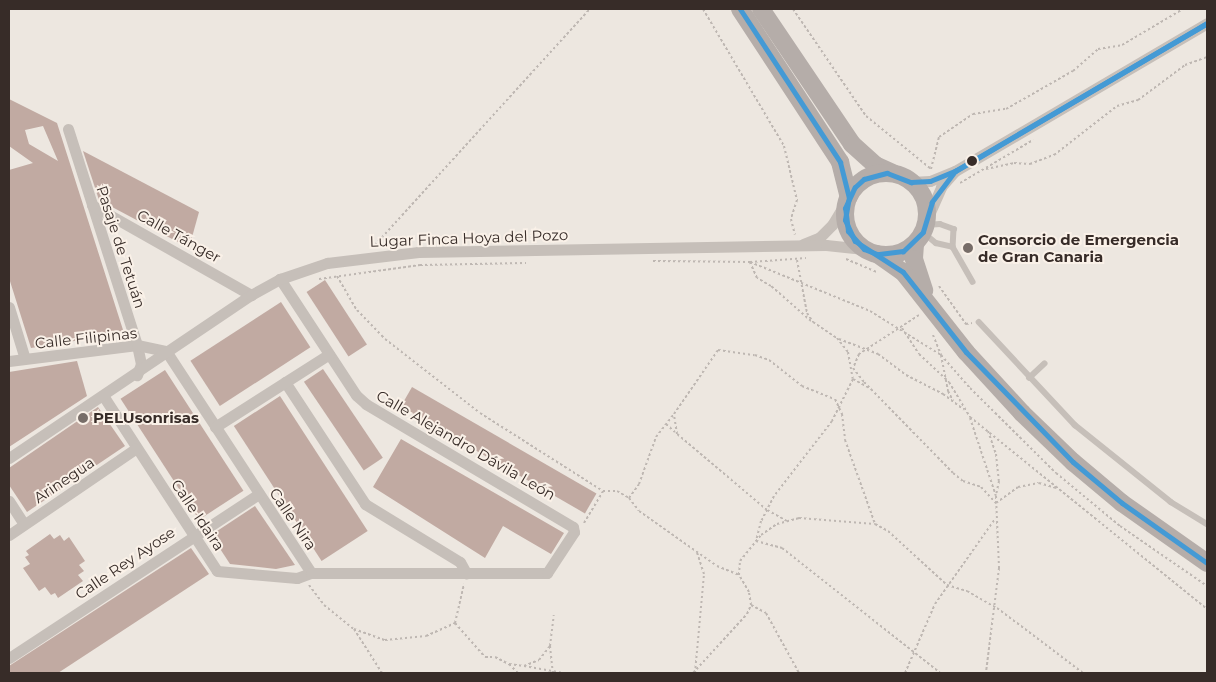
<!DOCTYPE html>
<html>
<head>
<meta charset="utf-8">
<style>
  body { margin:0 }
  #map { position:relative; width:1216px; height:682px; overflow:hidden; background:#ede7e0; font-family:Montserrat,sans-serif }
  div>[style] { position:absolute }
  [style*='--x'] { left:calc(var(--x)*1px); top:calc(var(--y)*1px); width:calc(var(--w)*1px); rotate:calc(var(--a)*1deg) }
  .building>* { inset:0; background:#c1aaa2; transform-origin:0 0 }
  .path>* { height:2px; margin-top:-1px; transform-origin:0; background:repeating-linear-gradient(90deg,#beb7b2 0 2.5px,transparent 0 5px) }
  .service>* { height:5.5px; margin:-2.75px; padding:0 2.75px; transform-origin:2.75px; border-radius:2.75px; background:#c6bfb9 }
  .minor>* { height:11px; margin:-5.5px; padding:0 5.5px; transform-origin:5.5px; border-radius:5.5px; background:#c6bfb9 }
  .primary>* { height:18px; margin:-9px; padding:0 9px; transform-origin:9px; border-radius:9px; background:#b5ada9 }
  .primary>.ring { margin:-9px; padding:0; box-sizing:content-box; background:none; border:18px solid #b5ada9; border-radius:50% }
  .bus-1>* { height:5px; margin:-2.5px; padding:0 2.5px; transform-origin:2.5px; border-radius:2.5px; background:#449ad5 }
  .dots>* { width:14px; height:14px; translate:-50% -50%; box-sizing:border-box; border:2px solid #faf1e8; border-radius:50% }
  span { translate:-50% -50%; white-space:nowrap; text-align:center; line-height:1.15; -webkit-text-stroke:4px #faf1e8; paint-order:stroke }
  .street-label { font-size:15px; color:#372c28 }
  .poi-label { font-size:15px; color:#372c28; font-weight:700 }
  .left { translate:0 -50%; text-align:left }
  .frame { position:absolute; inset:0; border:10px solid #372c28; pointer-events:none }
</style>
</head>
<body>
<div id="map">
  <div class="building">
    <i style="clip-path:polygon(evenodd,9px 99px,57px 123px,124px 333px,31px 348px,9px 278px,9px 170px,33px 163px,9px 146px,9px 99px,43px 126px,58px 161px,29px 144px,25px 130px,43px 126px)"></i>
    <i style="clip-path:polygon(83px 151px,199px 212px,189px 248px,99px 200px)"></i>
    <i style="left:325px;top:280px;width:77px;height:22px;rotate:57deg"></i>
    <i style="left:281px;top:302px;width:54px;height:108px;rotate:57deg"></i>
    <i style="clip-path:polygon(77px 361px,87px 396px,9px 447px,9px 372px)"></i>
    <i style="left:323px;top:369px;width:107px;height:23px;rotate:56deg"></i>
    <i style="left:165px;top:370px;width:144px;height:53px;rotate:57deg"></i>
    <i style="left:412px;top:387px;width:213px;height:23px;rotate:30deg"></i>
    <i style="left:280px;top:396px;width:161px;height:55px;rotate:57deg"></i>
    <i style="clip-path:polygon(98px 407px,125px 446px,27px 512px,9px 485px,9px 468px)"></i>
    <i style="clip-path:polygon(401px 439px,564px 533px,551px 554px,503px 526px,485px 558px,373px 487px)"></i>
    <i style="clip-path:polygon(255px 506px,295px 565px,276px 569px,230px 564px,211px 535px)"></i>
    <i style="clip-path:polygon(50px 534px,54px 539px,60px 535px,64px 541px,69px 537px,85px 561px,79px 565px,84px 571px,78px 575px,83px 581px,58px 598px,55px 593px,51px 595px,45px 587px,39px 591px,23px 568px,30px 564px,25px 557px,29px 555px,26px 551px)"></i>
    <i style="clip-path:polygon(191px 548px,209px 574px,58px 673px,9px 673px,9px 666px)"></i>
  </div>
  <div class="path">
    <i style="--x:703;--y:9;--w:159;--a:59.4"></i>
    <i style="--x:784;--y:146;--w:56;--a:76.5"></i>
    <i style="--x:797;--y:200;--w:20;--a:108"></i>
    <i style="--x:791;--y:219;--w:16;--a:76"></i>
    <i style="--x:793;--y:9;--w:130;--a:55.7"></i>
    <i style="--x:866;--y:116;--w:84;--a:39.2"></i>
    <i style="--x:931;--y:169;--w:33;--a:-76"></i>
    <i style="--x:939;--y:137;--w:41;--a:-34.1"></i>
    <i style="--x:973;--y:114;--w:33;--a:-9"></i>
    <i style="--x:1006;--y:109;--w:77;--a:-29.6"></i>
    <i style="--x:1073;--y:71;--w:33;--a:-41"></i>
    <i style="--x:1098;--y:49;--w:24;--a:-9"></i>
    <i style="--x:1122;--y:45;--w:71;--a:-30.5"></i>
    <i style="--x:986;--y:169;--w:29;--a:-12"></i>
    <i style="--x:1014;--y:163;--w:16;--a:4"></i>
    <i style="--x:1030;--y:164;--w:26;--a:-21"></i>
    <i style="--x:1054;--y:155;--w:80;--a:-37.9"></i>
    <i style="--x:1117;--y:106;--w:22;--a:-16"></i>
    <i style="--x:1138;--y:100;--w:59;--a:-36.7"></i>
    <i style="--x:1185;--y:65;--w:23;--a:-20"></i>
    <i style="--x:960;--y:183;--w:85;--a:-30.5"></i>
    <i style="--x:375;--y:245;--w:319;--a:-47.7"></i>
    <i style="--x:846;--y:259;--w:33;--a:23"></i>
    <i style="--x:797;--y:260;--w:54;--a:79.3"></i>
    <i style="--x:807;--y:313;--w:11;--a:56"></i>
    <i style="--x:813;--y:322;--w:29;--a:34"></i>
    <i style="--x:837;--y:338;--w:18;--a:52"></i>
    <i style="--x:848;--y:352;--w:27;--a:80"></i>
    <i style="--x:853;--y:379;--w:47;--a:116.6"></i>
    <i style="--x:832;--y:421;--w:95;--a:127.7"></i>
    <i style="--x:774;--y:496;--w:28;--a:117"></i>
    <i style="--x:761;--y:521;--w:21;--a:104"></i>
    <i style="--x:756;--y:541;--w:27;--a:15"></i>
    <i style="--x:782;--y:548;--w:201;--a:38.3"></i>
    <i style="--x:653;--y:261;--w:97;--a:0.6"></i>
    <i style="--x:750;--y:262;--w:56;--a:-4.1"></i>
    <i style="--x:337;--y:276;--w:39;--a:60"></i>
    <i style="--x:357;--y:310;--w:40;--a:46"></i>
    <i style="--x:385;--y:339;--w:120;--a:37.9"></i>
    <i style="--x:480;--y:413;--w:146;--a:32.4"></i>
    <i style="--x:603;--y:491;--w:14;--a:0"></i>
    <i style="--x:617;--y:491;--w:14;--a:30"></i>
    <i style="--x:629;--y:498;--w:16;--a:52"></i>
    <i style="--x:639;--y:511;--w:95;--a:35.2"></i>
    <i style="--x:717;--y:566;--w:24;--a:22"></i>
    <i style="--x:319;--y:279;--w:102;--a:-7.9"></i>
    <i style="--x:420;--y:265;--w:106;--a:-1.1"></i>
    <i style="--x:939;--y:286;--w:47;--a:54.6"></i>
    <i style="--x:966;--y:324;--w:6;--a:-9"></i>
    <i style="--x:919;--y:315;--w:72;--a:147"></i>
    <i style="--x:859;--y:354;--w:15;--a:113"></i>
    <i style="--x:853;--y:368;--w:18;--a:52"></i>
    <i style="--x:864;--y:382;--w:127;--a:45.6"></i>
    <i style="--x:953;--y:473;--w:13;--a:39"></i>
    <i style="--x:963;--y:481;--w:19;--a:18"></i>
    <i style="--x:981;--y:487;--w:22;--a:47"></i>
    <i style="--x:996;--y:503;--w:27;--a:-36"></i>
    <i style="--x:1018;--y:487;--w:21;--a:-11"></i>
    <i style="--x:1039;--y:483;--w:19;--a:16"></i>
    <i style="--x:811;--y:321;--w:53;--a:-138.8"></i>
    <i style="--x:771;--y:286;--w:16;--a:-150"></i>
    <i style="--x:757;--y:278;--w:17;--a:-114"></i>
    <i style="--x:750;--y:262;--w:130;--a:22.2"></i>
    <i style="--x:870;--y:311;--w:84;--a:31.8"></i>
    <i style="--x:941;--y:355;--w:37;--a:79"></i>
    <i style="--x:948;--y:391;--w:11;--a:63"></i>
    <i style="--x:902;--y:328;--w:31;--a:57"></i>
    <i style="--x:919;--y:354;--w:41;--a:43"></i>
    <i style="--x:949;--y:382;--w:41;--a:59"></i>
    <i style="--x:970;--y:417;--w:305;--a:39"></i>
    <i style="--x:933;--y:335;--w:22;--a:68"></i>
    <i style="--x:941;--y:355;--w:44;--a:48.7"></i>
    <i style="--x:970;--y:388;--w:121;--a:44.7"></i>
    <i style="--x:1056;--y:473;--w:83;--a:39.6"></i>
    <i style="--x:1120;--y:526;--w:106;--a:34.6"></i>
    <i style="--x:839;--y:339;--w:42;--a:21"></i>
    <i style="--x:878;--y:354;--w:35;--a:37"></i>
    <i style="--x:906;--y:375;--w:42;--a:27.2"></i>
    <i style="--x:943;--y:394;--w:26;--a:37"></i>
    <i style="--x:853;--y:379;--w:21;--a:29"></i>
    <i style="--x:970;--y:418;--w:82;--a:71.6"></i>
    <i style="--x:996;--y:496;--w:72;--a:87.6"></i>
    <i style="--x:999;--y:568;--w:106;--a:97.1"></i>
    <i style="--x:666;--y:424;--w:12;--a:42"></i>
    <i style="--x:988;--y:431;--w:24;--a:71"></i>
    <i style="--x:996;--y:454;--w:27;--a:84"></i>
    <i style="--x:999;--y:481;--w:14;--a:102"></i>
    <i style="--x:629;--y:498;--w:17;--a:-54"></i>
    <i style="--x:639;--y:484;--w:50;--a:-70.1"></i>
    <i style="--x:656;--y:437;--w:29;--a:-52"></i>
    <i style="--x:787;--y:521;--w:23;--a:-151"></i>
    <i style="--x:767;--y:510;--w:118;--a:-139.8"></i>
    <i style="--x:677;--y:434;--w:20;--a:-99"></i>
    <i style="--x:674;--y:414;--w:78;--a:-55.5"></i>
    <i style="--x:718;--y:350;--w:37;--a:8"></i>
    <i style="--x:755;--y:355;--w:15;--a:20"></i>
    <i style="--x:769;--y:360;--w:42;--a:38.2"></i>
    <i style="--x:802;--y:386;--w:35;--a:22"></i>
    <i style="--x:835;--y:399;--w:17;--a:65"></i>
    <i style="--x:842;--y:414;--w:26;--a:83"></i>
    <i style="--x:845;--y:440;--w:89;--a:70.3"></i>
    <i style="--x:584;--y:523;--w:37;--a:-59"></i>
    <i style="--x:309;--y:585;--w:25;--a:53"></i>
    <i style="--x:324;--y:605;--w:38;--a:39"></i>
    <i style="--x:354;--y:629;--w:33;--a:20"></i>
    <i style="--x:385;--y:640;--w:41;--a:-5.6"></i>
    <i style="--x:426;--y:636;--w:32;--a:-24"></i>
    <i style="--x:455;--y:623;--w:40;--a:-77"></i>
    <i style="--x:751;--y:605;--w:17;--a:28"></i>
    <i style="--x:766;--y:613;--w:68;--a:61.2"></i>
    <i style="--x:455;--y:623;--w:45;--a:48.6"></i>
    <i style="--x:485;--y:657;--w:10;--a:0"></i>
    <i style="--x:495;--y:657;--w:16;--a:27"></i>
    <i style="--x:509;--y:664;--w:15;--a:8"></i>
    <i style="--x:524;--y:666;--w:16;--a:-22"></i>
    <i style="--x:539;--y:660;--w:18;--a:-52"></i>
    <i style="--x:550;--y:646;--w:31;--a:-83"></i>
    <i style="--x:354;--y:629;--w:52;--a:57.5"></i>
    <i style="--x:550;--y:646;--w:27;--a:84"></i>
    <i style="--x:509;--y:664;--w:13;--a:45"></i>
    <i style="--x:524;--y:666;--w:40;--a:10"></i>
    <i style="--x:693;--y:673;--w:80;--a:-47.5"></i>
    <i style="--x:747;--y:614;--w:10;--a:-66"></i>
    <i style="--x:751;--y:605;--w:13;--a:-99"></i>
    <i style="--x:749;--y:592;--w:20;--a:-120"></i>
    <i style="--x:739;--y:575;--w:14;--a:-86"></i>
    <i style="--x:740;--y:561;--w:33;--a:-51"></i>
    <i style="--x:761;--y:535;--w:19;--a:-35"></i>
    <i style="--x:777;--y:524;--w:23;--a:-15"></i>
    <i style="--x:799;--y:518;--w:76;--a:4.5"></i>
    <i style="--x:875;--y:524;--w:15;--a:28"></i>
    <i style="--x:888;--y:531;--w:80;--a:42.5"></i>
    <i style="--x:947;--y:585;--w:21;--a:17"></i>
    <i style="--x:967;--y:591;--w:34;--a:30"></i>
    <i style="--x:997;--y:608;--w:108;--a:37.1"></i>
    <i style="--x:695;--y:673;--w:99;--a:-84.8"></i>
    <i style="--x:704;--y:574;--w:23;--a:-108"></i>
    <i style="--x:905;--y:673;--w:75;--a:-66.5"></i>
    <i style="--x:935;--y:604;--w:104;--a:-54.8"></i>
  </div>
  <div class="service">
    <i style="--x:925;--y:225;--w:15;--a:-4"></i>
    <i style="--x:940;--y:224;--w:15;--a:20"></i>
    <i style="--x:954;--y:229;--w:18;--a:93"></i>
    <i style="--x:953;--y:247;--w:40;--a:60.3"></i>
    <i style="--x:923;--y:232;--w:17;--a:40"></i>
    <i style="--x:936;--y:243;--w:17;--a:13"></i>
    <i style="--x:979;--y:322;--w:141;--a:47"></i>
    <i style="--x:1075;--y:425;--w:123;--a:38.7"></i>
    <i style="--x:1171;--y:502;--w:42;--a:31.4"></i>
    <i style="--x:1029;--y:378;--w:21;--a:-43"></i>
  </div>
  <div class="minor">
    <i style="--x:68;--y:129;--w:227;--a:72.3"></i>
    <i style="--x:137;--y:345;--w:19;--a:78"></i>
    <i style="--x:141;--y:364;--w:12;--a:110"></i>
    <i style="--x:911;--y:182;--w:19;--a:-3"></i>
    <i style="--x:930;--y:181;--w:27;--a:-22"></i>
    <i style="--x:955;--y:171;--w:292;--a:-30.4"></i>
    <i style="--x:92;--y:205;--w:183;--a:29.5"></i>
    <i style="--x:927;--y:219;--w:35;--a:-66"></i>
    <i style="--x:941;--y:187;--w:20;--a:-49"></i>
    <i style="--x:803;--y:244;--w:18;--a:-22"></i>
    <i style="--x:820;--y:237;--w:17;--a:-45"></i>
    <i style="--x:832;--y:225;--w:33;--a:-59"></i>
    <i style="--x:9;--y:307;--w:54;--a:72.9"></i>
    <i style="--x:166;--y:351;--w:265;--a:56.8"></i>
    <i style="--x:9;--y:361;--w:129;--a:-7.1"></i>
    <i style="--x:137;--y:345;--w:30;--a:12"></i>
    <i style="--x:285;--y:382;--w:146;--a:56.7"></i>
    <i style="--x:365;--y:504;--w:111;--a:31.4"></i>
    <i style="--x:460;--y:562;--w:13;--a:61"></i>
    <i style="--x:104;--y:397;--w:207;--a:57"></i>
    <i style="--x:217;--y:571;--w:80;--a:5"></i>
    <i style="--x:297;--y:578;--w:15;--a:-20"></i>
    <i style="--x:311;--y:573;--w:236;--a:0"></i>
    <i style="--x:547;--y:573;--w:49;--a:-56.6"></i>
    <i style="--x:574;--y:532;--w:5;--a:-101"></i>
    <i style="--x:573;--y:527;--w:241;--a:-149.3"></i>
    <i style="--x:366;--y:404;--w:13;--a:-138"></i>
    <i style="--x:356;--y:395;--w:139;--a:-123.2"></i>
    <i style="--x:215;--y:427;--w:135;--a:-32.6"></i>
    <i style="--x:9;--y:458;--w:292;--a:-34"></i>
    <i style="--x:251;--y:295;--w:33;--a:-29"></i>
    <i style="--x:280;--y:279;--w:50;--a:-18.8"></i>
    <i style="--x:327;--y:263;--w:92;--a:-6.9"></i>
    <i style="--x:418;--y:252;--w:408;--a:-1"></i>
    <i style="--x:826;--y:245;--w:38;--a:6"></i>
    <i style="--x:9;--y:501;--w:27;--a:57"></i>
    <i style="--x:9;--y:535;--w:153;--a:-34.3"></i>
    <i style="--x:9;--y:658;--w:299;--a:-33.3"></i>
  </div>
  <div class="primary">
    <i style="--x:740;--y:9;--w:183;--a:56.8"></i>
    <i style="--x:840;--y:162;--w:36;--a:76"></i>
    <i style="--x:761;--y:9;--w:163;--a:56"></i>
    <i style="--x:852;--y:144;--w:31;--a:42"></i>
    <i style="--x:875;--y:165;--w:20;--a:24"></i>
    <i class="ring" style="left:845px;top:173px;width:64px;height:64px"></i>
    <i style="--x:915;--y:244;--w:15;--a:94"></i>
    <i style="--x:914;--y:259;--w:33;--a:72"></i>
    <i style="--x:877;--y:254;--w:32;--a:35"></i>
    <i style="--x:903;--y:272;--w:102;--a:51.8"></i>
    <i style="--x:966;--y:352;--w:83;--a:47.4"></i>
    <i style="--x:1022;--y:413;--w:71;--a:43.9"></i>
    <i style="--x:1073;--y:462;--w:64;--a:39.9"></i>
    <i style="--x:1122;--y:503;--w:104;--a:35.2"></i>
  </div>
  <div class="bus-1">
    <i style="--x:740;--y:9;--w:183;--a:56.8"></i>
    <i style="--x:840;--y:162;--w:36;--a:76"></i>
    <i style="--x:849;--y:197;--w:23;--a:100"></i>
    <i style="--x:845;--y:220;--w:23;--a:65"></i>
    <i style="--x:855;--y:241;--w:57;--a:32.9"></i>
    <i style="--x:903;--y:272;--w:102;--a:51.8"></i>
    <i style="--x:966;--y:352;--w:153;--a:45.8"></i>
    <i style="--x:1073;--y:462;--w:64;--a:39.9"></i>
    <i style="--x:1122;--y:503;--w:104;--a:35.2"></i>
    <i style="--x:1207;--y:23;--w:276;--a:149.5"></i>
    <i style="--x:969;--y:163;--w:16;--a:150"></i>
    <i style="--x:955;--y:171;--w:292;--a:-30.4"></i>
    <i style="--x:955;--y:171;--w:39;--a:127"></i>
    <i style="--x:932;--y:202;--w:31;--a:107"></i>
    <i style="--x:923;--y:232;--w:28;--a:136"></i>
    <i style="--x:903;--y:251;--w:26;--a:173"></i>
    <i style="--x:877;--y:254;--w:14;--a:-159"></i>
    <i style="--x:864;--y:249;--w:24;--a:-132"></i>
    <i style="--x:848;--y:231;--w:23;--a:-97"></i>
    <i style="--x:845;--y:208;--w:23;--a:-65"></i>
    <i style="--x:855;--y:187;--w:12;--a:-42"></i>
    <i style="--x:864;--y:179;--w:24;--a:-15"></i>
    <i style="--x:887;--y:173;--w:26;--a:21"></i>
    <i style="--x:911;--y:182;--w:19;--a:-3"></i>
    <i style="--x:930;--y:181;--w:27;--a:-22"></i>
  </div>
  <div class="dots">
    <i style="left:972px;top:161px;background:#372c28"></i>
    <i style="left:968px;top:248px;background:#776d68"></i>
    <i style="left:83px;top:418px;background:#776d68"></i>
  </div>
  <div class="street-label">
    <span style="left:179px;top:236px;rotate:29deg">Calle Tánger</span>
    <span style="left:469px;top:238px;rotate:-2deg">Lugar Finca Hoya del Pozo</span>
    <span style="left:121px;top:247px;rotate:72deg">Pasaje de Tetuán</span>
    <span style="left:86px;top:338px;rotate:-6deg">Calle Filipinas</span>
    <span style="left:466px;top:445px;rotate:30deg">Calle Alejandro Dávila León</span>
    <span style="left:64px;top:480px;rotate:-34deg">Arinegua</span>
    <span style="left:198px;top:515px;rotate:56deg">Calle Idaira</span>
    <span style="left:293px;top:519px;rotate:56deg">Calle Nira</span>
    <span style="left:125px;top:563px;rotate:-34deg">Calle Rey Ayose</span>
  </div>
  <div class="poi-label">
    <span class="left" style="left:978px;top:248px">Consorcio de Emergencia<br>de Gran Canaria</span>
    <span class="left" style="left:93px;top:418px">PELUsonrisas</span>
  </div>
  <div class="frame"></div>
</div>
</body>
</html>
